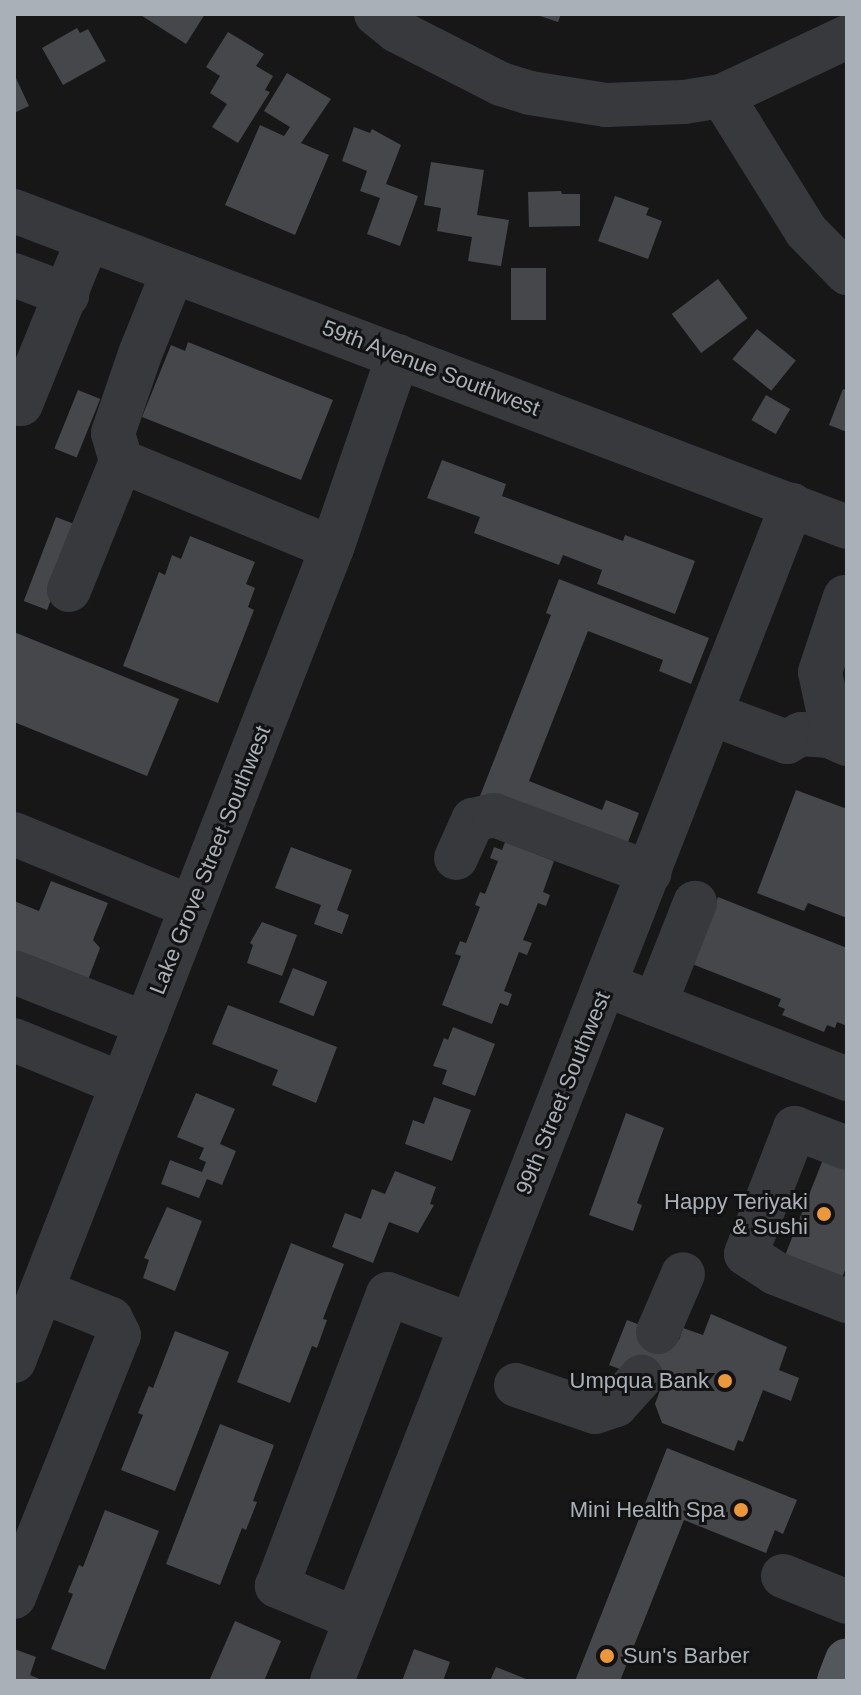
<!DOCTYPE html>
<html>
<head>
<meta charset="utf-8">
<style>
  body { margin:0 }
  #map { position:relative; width:861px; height:1695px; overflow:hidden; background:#171718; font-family:Arial,sans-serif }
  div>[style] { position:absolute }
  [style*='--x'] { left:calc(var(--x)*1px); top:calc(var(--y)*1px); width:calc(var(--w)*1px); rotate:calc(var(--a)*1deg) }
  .building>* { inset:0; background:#46474b; transform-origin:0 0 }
  .minor>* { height:44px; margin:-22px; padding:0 22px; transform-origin:22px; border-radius:22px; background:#38393d }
  .major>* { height:44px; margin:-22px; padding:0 22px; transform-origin:22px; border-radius:22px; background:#54575c }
  .dots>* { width:22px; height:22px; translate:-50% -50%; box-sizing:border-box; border:4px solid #121213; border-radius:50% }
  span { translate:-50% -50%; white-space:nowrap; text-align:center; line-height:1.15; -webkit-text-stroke:6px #121213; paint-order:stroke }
  .street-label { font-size:22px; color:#a9b0b8 }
  .poi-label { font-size:22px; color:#a9b0b8 }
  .right { translate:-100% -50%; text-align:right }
  .left { translate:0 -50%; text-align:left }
  .frame { position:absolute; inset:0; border:16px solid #a9b0b8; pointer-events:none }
</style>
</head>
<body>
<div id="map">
  <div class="building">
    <i style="clip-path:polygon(139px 14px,205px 14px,186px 44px)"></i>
    <i style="clip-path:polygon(534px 14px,561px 14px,558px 22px)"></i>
    <i style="clip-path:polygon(77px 28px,80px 33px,88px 29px,106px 61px,63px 85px,42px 48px)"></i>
    <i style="clip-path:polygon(228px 32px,264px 54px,256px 66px,273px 76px,265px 90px,270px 92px,238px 143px,212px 127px,227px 104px,210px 93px,220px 76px,206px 67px)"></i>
    <i style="clip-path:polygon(287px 73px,331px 99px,301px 143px,329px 155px,295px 235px,225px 205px,260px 125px,284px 136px,290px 127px,264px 111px)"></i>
    <i style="clip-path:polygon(14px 74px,29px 106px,14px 113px)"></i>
    <i style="clip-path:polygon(354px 127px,370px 133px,372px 129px,401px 145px,386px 184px,418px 196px,400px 246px,367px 234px,380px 198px,360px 191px,367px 171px,342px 161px)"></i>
    <i style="clip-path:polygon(431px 162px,484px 170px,477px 215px,509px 220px,501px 266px,468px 261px,472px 237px,437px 231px,441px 208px,424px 205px)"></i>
    <i style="clip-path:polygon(561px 191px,562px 194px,580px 194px,580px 226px,529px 227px,528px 192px)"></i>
    <i style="clip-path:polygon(615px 196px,649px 208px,646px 215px,662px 221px,648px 259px,598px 241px)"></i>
    <i style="left:511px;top:268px;width:35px;height:52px"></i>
    <i style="left:718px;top:279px;width:49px;height:58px;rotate:53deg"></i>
    <i style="left:757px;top:329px;width:50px;height:39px;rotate:39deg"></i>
    <i style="clip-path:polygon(188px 342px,333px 400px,301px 480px,142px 417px,171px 345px,185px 351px)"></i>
    <i style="clip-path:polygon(843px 389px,847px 390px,847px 432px,829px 425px)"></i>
    <i style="left:78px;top:390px;width:24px;height:63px;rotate:22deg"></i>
    <i style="left:766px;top:395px;width:28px;height:29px;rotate:30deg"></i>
    <i style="clip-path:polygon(442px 460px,506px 484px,502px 496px,623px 541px,625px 535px,695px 561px,675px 614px,597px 584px,602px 570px,563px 555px,559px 565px,474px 533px,480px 517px,427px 498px)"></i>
    <i style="left:56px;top:517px;width:25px;height:90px;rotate:21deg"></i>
    <i style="clip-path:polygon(190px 536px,255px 562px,246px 584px,255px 588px,248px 607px,254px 610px,218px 703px,123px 666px,159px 572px,165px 575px,172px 555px,181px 559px)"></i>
    <i style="clip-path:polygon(559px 579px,709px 638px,691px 684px,659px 671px,663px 660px,588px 631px,529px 781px,602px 810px,606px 800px,639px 813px,622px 858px,478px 801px,551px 615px,546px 613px)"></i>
    <i style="clip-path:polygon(14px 632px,179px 699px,147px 776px,14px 722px)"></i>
    <i style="clip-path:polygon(796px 790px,847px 809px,847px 918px,808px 903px,804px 911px,757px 893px)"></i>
    <i style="clip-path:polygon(505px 842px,554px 861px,543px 892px,550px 895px,546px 906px,538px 903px,523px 940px,532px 943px,527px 955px,519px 952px,504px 991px,512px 994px,508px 1006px,500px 1003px,492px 1024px,442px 1005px,461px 956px,455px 954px,460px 941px,466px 943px,480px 907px,475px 905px,480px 892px,485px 894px,498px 861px,490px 858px,494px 847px,502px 850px)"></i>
    <i style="clip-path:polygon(291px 847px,352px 870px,337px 910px,349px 915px,342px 934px,314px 924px,321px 905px,275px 888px)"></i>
    <i style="clip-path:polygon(51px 881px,108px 903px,93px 940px,100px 948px,85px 988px,14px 960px,14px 901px,39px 911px)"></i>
    <i style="clip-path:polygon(718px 897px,847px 948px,847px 1026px,837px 1022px,835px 1028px,827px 1025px,824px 1032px,782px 1015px,785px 1009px,778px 1006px,781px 999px,692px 964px)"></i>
    <i style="clip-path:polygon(262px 922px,297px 935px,282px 976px,247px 963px,253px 945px,250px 943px)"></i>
    <i style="left:293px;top:968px;width:37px;height:37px;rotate:22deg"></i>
    <i style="clip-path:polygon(228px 1005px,337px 1047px,316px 1103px,272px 1085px,278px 1070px,212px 1044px)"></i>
    <i style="clip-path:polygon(453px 1027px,495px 1044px,475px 1096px,442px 1084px,447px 1070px,433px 1066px,444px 1038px,448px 1040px)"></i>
    <i style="clip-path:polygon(196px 1093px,235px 1109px,220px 1144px,236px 1151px,222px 1185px,207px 1179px,199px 1198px,161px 1184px,170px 1160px,202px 1172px,206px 1162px,199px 1159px,204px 1148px,177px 1137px)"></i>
    <i style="clip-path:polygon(434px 1097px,471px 1110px,452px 1161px,405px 1144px,413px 1120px,424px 1124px)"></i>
    <i style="clip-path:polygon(626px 1113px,664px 1128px,637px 1203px,642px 1205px,633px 1231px,589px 1215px)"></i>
    <i style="clip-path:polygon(824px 1157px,847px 1166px,847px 1265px,839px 1286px,782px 1263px)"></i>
    <i style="clip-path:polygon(395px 1171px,436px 1187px,430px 1204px,434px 1205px,418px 1233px,389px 1222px,373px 1263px,332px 1247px,345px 1213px,361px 1219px,372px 1189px,385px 1194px)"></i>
    <i style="clip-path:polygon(167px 1207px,202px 1221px,175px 1291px,143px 1278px,149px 1260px,144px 1258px)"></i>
    <i style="clip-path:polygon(291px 1243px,344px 1264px,323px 1319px,327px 1320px,317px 1348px,312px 1346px,290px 1403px,237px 1382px)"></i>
    <i style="clip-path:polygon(711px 1314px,787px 1347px,779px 1370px,799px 1378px,791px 1401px,763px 1390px,743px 1442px,738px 1440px,734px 1451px,662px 1423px,655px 1404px,662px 1385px,609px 1365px,627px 1320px,679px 1340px,683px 1328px,703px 1335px)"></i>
    <i style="clip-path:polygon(175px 1331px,229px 1352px,175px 1491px,121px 1470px,143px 1415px,138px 1413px,149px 1386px,153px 1388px)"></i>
    <i style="clip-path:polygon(220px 1424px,274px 1445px,253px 1501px,257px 1502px,246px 1530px,242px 1528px,220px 1585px,166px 1564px)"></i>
    <i style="clip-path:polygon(667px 1448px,797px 1500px,783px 1534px,775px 1530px,766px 1553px,684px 1520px,620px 1681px,575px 1681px)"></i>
    <i style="clip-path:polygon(105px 1510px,159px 1531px,105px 1670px,51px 1649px,73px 1594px,68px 1592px,79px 1565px,83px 1567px)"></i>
    <i style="clip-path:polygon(235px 1621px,281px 1641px,264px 1681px,209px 1681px)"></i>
    <i style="clip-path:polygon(14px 1649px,36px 1657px,30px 1675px,44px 1681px,14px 1681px)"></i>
    <i style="clip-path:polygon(414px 1649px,450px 1662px,443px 1681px,402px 1681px)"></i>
    <i style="clip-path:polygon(496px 1667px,531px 1681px,490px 1681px)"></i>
  </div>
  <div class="minor">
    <i style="--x:376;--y:14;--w:27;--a:39"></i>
    <i style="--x:397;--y:31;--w:117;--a:27"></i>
    <i style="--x:501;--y:84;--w:30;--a:17"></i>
    <i style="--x:530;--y:93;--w:77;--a:9"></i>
    <i style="--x:606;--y:105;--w:78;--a:-2.2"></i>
    <i style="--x:684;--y:102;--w:38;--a:-9"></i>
    <i style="--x:722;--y:96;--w:138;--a:-25.3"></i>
    <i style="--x:722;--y:96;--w:159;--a:58.1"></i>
    <i style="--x:806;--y:231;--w:59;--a:45.7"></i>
    <i style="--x:14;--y:211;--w:891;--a:20.77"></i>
    <i style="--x:14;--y:275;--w:57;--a:20.7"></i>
    <i style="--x:14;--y:402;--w:7;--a:16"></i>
    <i style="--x:21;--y:404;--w:178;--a:-67.9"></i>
    <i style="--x:121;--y:461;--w:228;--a:22.4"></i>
    <i style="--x:69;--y:590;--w:139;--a:-68"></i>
    <i style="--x:121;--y:461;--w:29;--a:-106"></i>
    <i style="--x:113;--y:433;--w:83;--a:-71.1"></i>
    <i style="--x:140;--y:354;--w:88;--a:-68.1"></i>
    <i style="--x:712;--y:714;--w:80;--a:20.5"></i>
    <i style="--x:787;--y:742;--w:16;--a:-30"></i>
    <i style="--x:801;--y:734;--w:28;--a:4"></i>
    <i style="--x:829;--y:736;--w:20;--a:24"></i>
    <i style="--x:829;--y:736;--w:8;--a:-67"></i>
    <i style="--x:832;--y:729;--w:58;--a:-101.9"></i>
    <i style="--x:820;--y:672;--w:79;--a:-71.6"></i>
    <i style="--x:14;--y:834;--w:191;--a:22.4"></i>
    <i style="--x:456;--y:858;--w:42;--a:-65.9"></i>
    <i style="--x:473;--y:820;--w:22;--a:-13"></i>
    <i style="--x:494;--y:815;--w:166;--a:20.4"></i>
    <i style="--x:14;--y:972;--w:142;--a:21.5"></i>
    <i style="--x:606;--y:985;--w:259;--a:21.3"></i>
    <i style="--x:655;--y:1004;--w:109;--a:-68.4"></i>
    <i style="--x:14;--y:1040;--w:117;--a:22.2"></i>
    <i style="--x:847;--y:1148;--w:56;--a:-159"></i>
    <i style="--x:795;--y:1128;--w:135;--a:111.3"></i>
    <i style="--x:746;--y:1254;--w:35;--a:33"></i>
    <i style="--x:775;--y:1273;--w:77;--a:21.3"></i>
    <i style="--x:658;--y:1332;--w:63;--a:-66.7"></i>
    <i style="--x:14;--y:1361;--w:873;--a:-68.64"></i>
    <i style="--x:332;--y:548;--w:203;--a:-71"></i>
    <i style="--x:516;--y:1385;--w:83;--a:18.9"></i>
    <i style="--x:595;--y:1412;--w:22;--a:-18"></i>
    <i style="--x:616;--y:1405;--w:38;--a:-48"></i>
    <i style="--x:783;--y:1576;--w:69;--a:22.1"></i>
    <i style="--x:14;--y:1597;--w:282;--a:-68.2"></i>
    <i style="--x:119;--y:1335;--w:18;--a:-117"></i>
    <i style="--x:111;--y:1319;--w:75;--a:-158.2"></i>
    <i style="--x:356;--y:1619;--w:86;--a:-157.3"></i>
    <i style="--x:277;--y:1586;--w:312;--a:-69.2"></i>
    <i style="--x:388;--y:1294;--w:89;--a:20.5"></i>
    <i style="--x:332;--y:1681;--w:1263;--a:-68.64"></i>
  </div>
  <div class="major">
    <i style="--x:839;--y:1681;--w:22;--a:-69"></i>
  </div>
  <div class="dots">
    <i style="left:824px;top:1214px;background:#eb973c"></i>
    <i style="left:725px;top:1381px;background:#eb973c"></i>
    <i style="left:741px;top:1510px;background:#eb973c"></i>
    <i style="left:607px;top:1656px;background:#eb973c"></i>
  </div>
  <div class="street-label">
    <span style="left:431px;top:368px;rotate:21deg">59th Avenue Southwest</span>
    <span style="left:210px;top:860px;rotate:-68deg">Lake Grove Street Southwest</span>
    <span style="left:563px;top:1093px;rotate:-68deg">99th Street Southwest</span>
  </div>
  <div class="poi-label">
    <span class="right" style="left:808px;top:1214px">Happy Teriyaki<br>&amp; Sushi</span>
    <span class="right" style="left:709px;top:1381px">Umpqua Bank</span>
    <span class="right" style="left:725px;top:1510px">Mini Health Spa</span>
    <span class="left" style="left:623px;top:1656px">Sun's Barber</span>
  </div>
  <div class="frame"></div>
</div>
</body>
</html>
